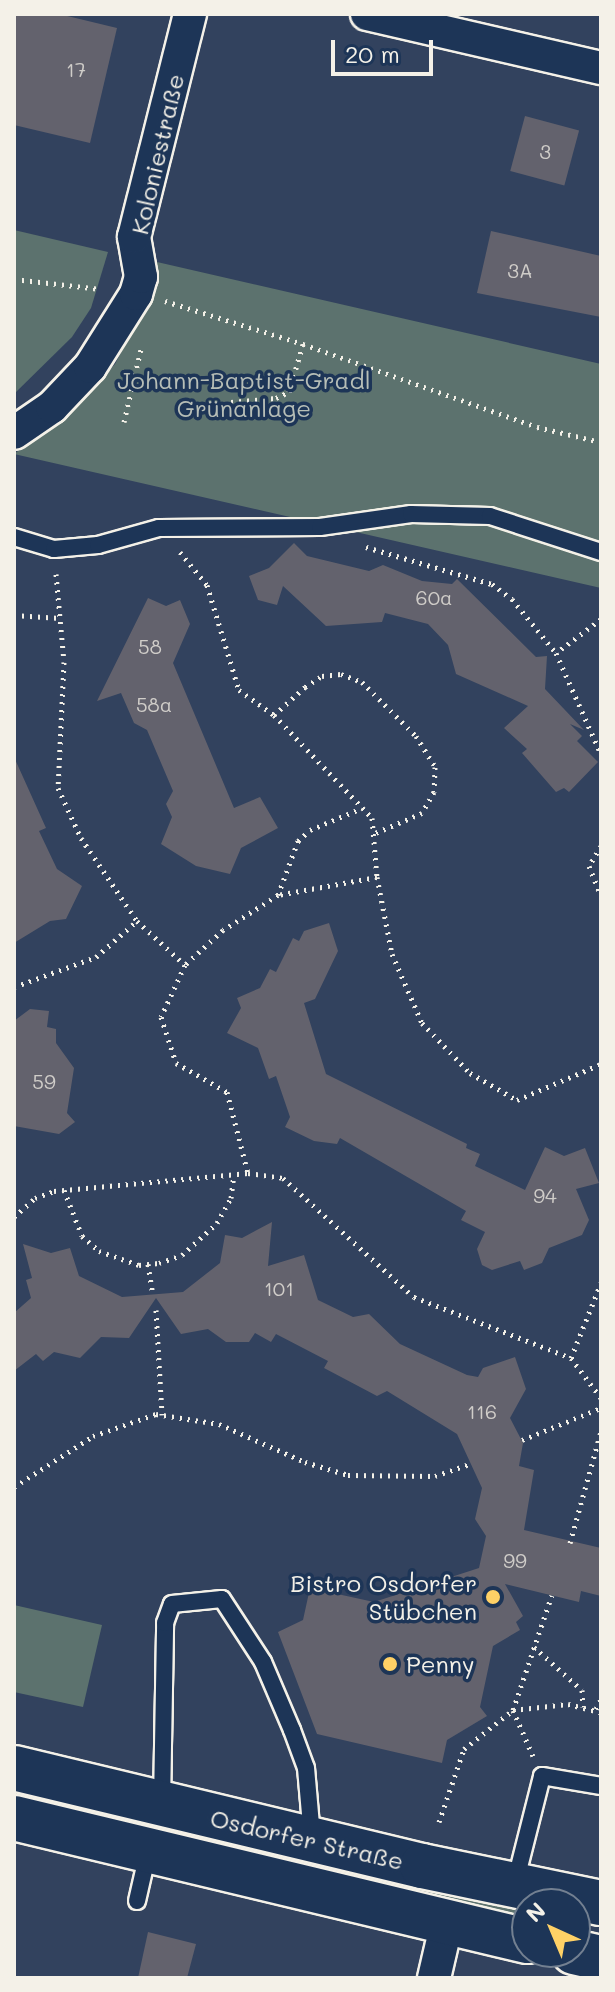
<!DOCTYPE html>
<html>
<head>
<meta charset="utf-8">
<style>
  body { margin:0 }
  #map { position:relative; width:615px; height:1992px; overflow:hidden; background:#32425e; font-family:Mali,sans-serif }
  div>[style] { position:absolute }
  [style*='--x'] { left:calc(var(--x)*1px); top:calc(var(--y)*1px); width:calc(var(--w)*1px); rotate:calc(var(--a)*1deg) }
  .green>* { inset:0; background:#5c726e }
  .building>* { inset:0; background:#63626d; transform-origin:0 0 }
  .path>* { height:5px; margin-top:-2.5px; transform-origin:0; background:repeating-linear-gradient(90deg,#f4f1e8 0 2px,transparent 0 8px) }
  .roads { filter:drop-shadow(2px 0 #f4f1e8) drop-shadow(-2px 0 #f4f1e8) drop-shadow(0 2px #f4f1e8) drop-shadow(0 -2px #f4f1e8) }
  .lane>* { height:16px; margin:-8px; padding:0 8px; transform-origin:8px; border-radius:8px; background:#1d3557 }
  .street>* { height:32px; margin:-16px; padding:0 16px; transform-origin:16px; border-radius:16px; background:#1d3557 }
  .secondary>* { height:44px; margin:-22px; padding:0 22px; transform-origin:22px; border-radius:22px; background:#1d3557 }
  .dots>* { width:22px; height:22px; translate:-50% -50%; box-sizing:border-box; border:4px solid #1d3557; border-radius:50% }
  span { translate:-50% -50%; white-space:nowrap; text-align:center; line-height:1.15; -webkit-text-stroke:7px #1d3557; paint-order:stroke }
  .number-label { font-size:20px; color:#d0cdc9 }
  .number-label span { -webkit-text-stroke-width:0 }
  .street-label { font-size:24px; color:#f4f1e8 }
  .park-label { font-size:24px; color:#b7beb7 }
  .poi-label { font-size:24px; color:#f4f1e8 }
  .right { translate:-100% -50%; text-align:right }
  .left { translate:0 -50%; text-align:left }
  .frame { position:absolute; inset:0; border:16px solid #f4f1e8; pointer-events:none }
  .north { position:absolute; left:511px; top:1888px; width:80px; height:80px; box-sizing:border-box; background:#1d3557; border:2px solid #738091; border-radius:50%; rotate:316deg; font-size:22px; font-weight:700; line-height:32px; text-align:center; color:#f4f1e8 }
  .north::after { content:''; display:block; margin:auto; width:28px; height:36px; background:#ffd166; clip-path:polygon(50% 0,100% 100%,50% 72%,0 100%) }
  .scale { position:absolute; left:331px; top:40px; width:102px; height:36px; box-sizing:border-box; border:4px solid #f4f1e8; border-top:0; padding-left:10px; font-size:24px; line-height:28px; white-space:nowrap; color:#f4f1e8; -webkit-text-stroke:6px #1d3557; paint-order:stroke }
</style>
</head>
<body>
<div id="map">
  <div class="green">
    <i style="clip-path:polygon(14px 230px,108px 252px,91px 308px,72px 337px,14px 394px)"></i>
    <i style="clip-path:polygon(157px 262px,601px 364px,601px 588px,14px 454px,77px 407px,115px 364px,146px 305px)"></i>
    <i style="clip-path:polygon(14px 1605px,102px 1625px,83px 1707px,14px 1692px)"></i>
    <i style="clip-path:polygon(14px 1786px,383px 1874px,379px 1887px,14px 1797px)"></i>
    <i style="clip-path:polygon(409px 1879px,527px 1907px,527px 1918px,406px 1894px)"></i>
  </div>
  <div class="building">
    <i style="clip-path:polygon(14px 14px,59px 14px,117px 28px,90px 143px,14px 125px)"></i>
    <i style="left:525px;top:116px;width:56px;height:57px;rotate:15deg"></i>
    <i style="clip-path:polygon(491px 231px,601px 256px,601px 317px,477px 293px)"></i>
    <i style="clip-path:polygon(294px 543px,307px 556px,369px 571px,383px 565px,422px 581px,452px 584px,457px 579px,536px 657px,547px 656px,545px 689px,584px 730px,570px 724px,582px 736px,577px 741px,598px 762px,569px 792px,564px 788px,556px 792px,522px 753px,527px 749px,504px 728px,528px 706px,456px 674px,448px 645px,428px 624px,385px 613px,382px 622px,326px 626px,283px 586px,277px 605px,258px 600px,249px 576px,269px 568px)"></i>
    <i style="clip-path:polygon(148px 598px,166px 606px,180px 600px,190px 624px,173px 663px,234px 808px,260px 797px,278px 828px,241px 848px,230px 874px,196px 866px,161px 844px,172px 817px,166px 804px,173px 791px,147px 730px,134px 723px,121px 693px,97px 701px)"></i>
    <i style="clip-path:polygon(14px 757px,46px 828px,39px 831px,57px 869px,82px 886px,66px 919px,50px 921px,14px 943px)"></i>
    <i style="clip-path:polygon(329px 923px,338px 951px,315px 999px,304px 1003px,326px 1074px,467px 1144px,466px 1148px,480px 1154px,475px 1166px,525px 1190px,545px 1147px,564px 1156px,585px 1148px,599px 1183px,576px 1189px,589px 1220px,582px 1235px,549px 1248px,542px 1263px,524px 1270px,520px 1261px,492px 1270px,482px 1265px,477px 1249px,485px 1232px,461px 1220px,466px 1211px,340px 1138px,337px 1144px,314px 1141px,285px 1127px,290px 1117px,276px 1076px,269px 1079px,258px 1048px,227px 1033px,241px 1008px,237px 998px,260px 988px,270px 969px,276px 972px,293px 938px,299px 941px,304px 931px)"></i>
    <i style="clip-path:polygon(30px 1009px,49px 1011px,47px 1027px,56px 1029px,56px 1043px,74px 1068px,67px 1113px,75px 1122px,59px 1134px,14px 1126px,14px 1021px)"></i>
    <i style="clip-path:polygon(272px 1222px,268px 1266px,304px 1255px,318px 1300px,353px 1317px,369px 1314px,400px 1344px,467px 1375px,478px 1377px,483px 1368px,515px 1357px,526px 1389px,510px 1418px,523px 1443px,519px 1466px,534px 1470px,524px 1530px,601px 1548px,601px 1596px,581px 1591px,579px 1602px,505px 1584px,523px 1616px,516px 1622px,520px 1630px,493px 1646px,480px 1707px,487px 1716px,447px 1740px,442px 1763px,317px 1734px,278px 1632px,303px 1620px,310px 1588px,374px 1602px,479px 1568px,486px 1536px,475px 1519px,482px 1488px,457px 1434px,387px 1391px,377px 1396px,324px 1368px,328px 1361px,276px 1334px,271px 1342px,255px 1333px,249px 1342px,226px 1342px,208px 1329px,181px 1334px,156px 1298px,129px 1338px,101px 1337px,80px 1358px,54px 1352px,43px 1361px,36px 1354px,14px 1371px,14px 1313px,31px 1298px,26px 1280px,32px 1278px,23px 1244px,51px 1253px,70px 1248px,79px 1276px,122px 1297px,183px 1292px,220px 1263px,225px 1235px,242px 1238px)"></i>
    <i style="clip-path:polygon(148px 1932px,196px 1944px,187px 1978px,138px 1978px)"></i>
  </div>
  <div class="path">
    <i style="--x:14;--y:279;--w:87;--a:6.6"></i>
    <i style="--x:165;--y:301;--w:145;--a:17.3"></i>
    <i style="--x:303;--y:344;--w:248;--a:19.5"></i>
    <i style="--x:537;--y:427;--w:66;--a:13.2"></i>
    <i style="--x:231;--y:402;--w:45;--a:-5.1"></i>
    <i style="--x:276;--y:398;--w:14;--a:-25"></i>
    <i style="--x:289;--y:392;--w:50;--a:-73.7"></i>
    <i style="--x:124;--y:422;--w:75;--a:-76.9"></i>
    <i style="--x:366;--y:547;--w:131;--a:16.4"></i>
    <i style="--x:492;--y:584;--w:25;--a:37"></i>
    <i style="--x:512;--y:599;--w:70;--a:50.8"></i>
    <i style="--x:180;--y:552;--w:43;--a:50.7"></i>
    <i style="--x:207;--y:585;--w:110;--a:73.1"></i>
    <i style="--x:239;--y:690;--w:43;--a:35.5"></i>
    <i style="--x:274;--y:715;--w:142;--a:46.4"></i>
    <i style="--x:372;--y:818;--w:59;--a:85.2"></i>
    <i style="--x:377;--y:877;--w:101;--a:169.7"></i>
    <i style="--x:278;--y:895;--w:65;--a:147.5"></i>
    <i style="--x:223;--y:930;--w:52;--a:137.4"></i>
    <i style="--x:56;--y:574;--w:88;--a:84.8"></i>
    <i style="--x:64;--y:662;--w:126;--a:92.7"></i>
    <i style="--x:58;--y:788;--w:55;--a:65.3"></i>
    <i style="--x:81;--y:838;--w:100;--a:56"></i>
    <i style="--x:137;--y:921;--w:65;--a:42.5"></i>
    <i style="--x:185;--y:965;--w:57;--a:114.8"></i>
    <i style="--x:161;--y:1017;--w:48;--a:71.9"></i>
    <i style="--x:176;--y:1063;--w:59;--a:29.6"></i>
    <i style="--x:227;--y:1092;--w:84;--a:75.5"></i>
    <i style="--x:14;--y:615;--w:46;--a:3.7"></i>
    <i style="--x:601;--y:619;--w:56;--a:142.9"></i>
    <i style="--x:556;--y:653;--w:111;--a:66"></i>
    <i style="--x:274;--y:715;--w:42;--a:-42.1"></i>
    <i style="--x:305;--y:687;--w:20;--a:-33"></i>
    <i style="--x:322;--y:676;--w:19;--a:-6"></i>
    <i style="--x:341;--y:674;--w:22;--a:21"></i>
    <i style="--x:362;--y:682;--w:76;--a:45"></i>
    <i style="--x:416;--y:736;--w:36;--a:58"></i>
    <i style="--x:435;--y:767;--w:25;--a:92"></i>
    <i style="--x:434;--y:792;--w:24;--a:120"></i>
    <i style="--x:422;--y:813;--w:53;--a:156.8"></i>
    <i style="--x:601;--y:846;--w:23;--a:121"></i>
    <i style="--x:589;--y:866;--w:31;--a:68"></i>
    <i style="--x:377;--y:877;--w:78;--a:79"></i>
    <i style="--x:392;--y:954;--w:75;--a:66.5"></i>
    <i style="--x:422;--y:1023;--w:69;--a:46.2"></i>
    <i style="--x:470;--y:1073;--w:54;--a:29.9"></i>
    <i style="--x:517;--y:1100;--w:91;--a:-23.2"></i>
    <i style="--x:278;--y:895;--w:58;--a:-69.7"></i>
    <i style="--x:298;--y:841;--w:16;--a:-43"></i>
    <i style="--x:310;--y:830;--w:56;--a:-22.9"></i>
    <i style="--x:14;--y:987;--w:87;--a:-20.1"></i>
    <i style="--x:96;--y:957;--w:55;--a:-41.3"></i>
    <i style="--x:64;--y:1190;--w:49;--a:68.6"></i>
    <i style="--x:82;--y:1236;--w:23;--a:41"></i>
    <i style="--x:99;--y:1251;--w:42;--a:19.3"></i>
    <i style="--x:139;--y:1265;--w:20;--a:-6"></i>
    <i style="--x:159;--y:1263;--w:24;--a:-19"></i>
    <i style="--x:182;--y:1255;--w:47;--a:-42.4"></i>
    <i style="--x:217;--y:1223;--w:29;--a:-61"></i>
    <i style="--x:231;--y:1198;--w:23;--a:-83"></i>
    <i style="--x:14;--y:1217;--w:28;--a:-42"></i>
    <i style="--x:35;--y:1198;--w:20;--a:-20"></i>
    <i style="--x:54;--y:1191;--w:195;--a:-5.3"></i>
    <i style="--x:248;--y:1173;--w:35;--a:8"></i>
    <i style="--x:283;--y:1178;--w:177;--a:42.3"></i>
    <i style="--x:414;--y:1297;--w:168;--a:21.2"></i>
    <i style="--x:571;--y:1358;--w:50;--a:53.1"></i>
    <i style="--x:148;--y:1264;--w:30;--a:81"></i>
    <i style="--x:156;--y:1310;--w:105;--a:86.7"></i>
    <i style="--x:571;--y:1358;--w:81;--a:-68.2"></i>
    <i style="--x:522;--y:1440;--w:85;--a:-22.1"></i>
    <i style="--x:14;--y:1487;--w:94;--a:-32.8"></i>
    <i style="--x:93;--y:1436;--w:67;--a:-19.2"></i>
    <i style="--x:156;--y:1414;--w:64;--a:9"></i>
    <i style="--x:219;--y:1424;--w:94;--a:23.8"></i>
    <i style="--x:305;--y:1462;--w:45;--a:16.8"></i>
    <i style="--x:348;--y:1475;--w:87;--a:0.7"></i>
    <i style="--x:435;--y:1476;--w:37;--a:-19"></i>
    <i style="--x:570;--y:1543;--w:116;--a:-74.5"></i>
    <i style="--x:534;--y:1647;--w:64;--a:41.9"></i>
    <i style="--x:582;--y:1690;--w:17;--a:87"></i>
    <i style="--x:596;--y:1709;--w:11;--a:-63"></i>
    <i style="--x:533;--y:1756;--w:50;--a:-113.5"></i>
    <i style="--x:513;--y:1710;--w:121;--a:-71.3"></i>
    <i style="--x:439;--y:1822;--w:77;--a:-71.1"></i>
    <i style="--x:464;--y:1749;--w:63;--a:-38.5"></i>
    <i style="--x:513;--y:1710;--w:55;--a:-6.2"></i>
    <i style="--x:568;--y:1704;--w:34;--a:14"></i>
  </div>
  <div class="roads">
    <div class="lane">
      <i style="--x:14;--y:537;--w:42;--a:16.7"></i>
      <i style="--x:54;--y:549;--w:44;--a:-5.2"></i>
      <i style="--x:98;--y:545;--w:63;--a:-15.6"></i>
      <i style="--x:159;--y:528;--w:161;--a:-0.4"></i>
      <i style="--x:320;--y:527;--w:92;--a:-8.1"></i>
      <i style="--x:411;--y:514;--w:79;--a:1.5"></i>
      <i style="--x:490;--y:516;--w:117;--a:18"></i>
      <i style="--x:162;--y:1803;--w:180;--a:-89"></i>
      <i style="--x:165;--y:1623;--w:20;--a:-70"></i>
      <i style="--x:172;--y:1604;--w:50;--a:-5.7"></i>
      <i style="--x:222;--y:1599;--w:75;--a:56.9"></i>
      <i style="--x:263;--y:1662;--w:74;--a:66.9"></i>
      <i style="--x:292;--y:1730;--w:40;--a:69.8"></i>
      <i style="--x:306;--y:1768;--w:69;--a:85"></i>
      <i style="--x:515;--y:1883;--w:110;--a:-75.8"></i>
      <i style="--x:542;--y:1776;--w:60;--a:9.6"></i>
      <i style="--x:137;--y:1901;--w:49;--a:-77.1"></i>
    </div>
    <div class="street">
      <i style="--x:367;--y:14;--w:240;--a:13"></i>
      <i style="--x:14;--y:433;--w:46;--a:-34.4"></i>
      <i style="--x:52;--y:407;--w:55;--a:-46.5"></i>
      <i style="--x:90;--y:367;--w:86;--a:-57.8"></i>
      <i style="--x:136;--y:294;--w:18;--a:-74"></i>
      <i style="--x:141;--y:277;--w:41;--a:-99.9"></i>
      <i style="--x:134;--y:237;--w:230;--a:-75.9"></i>
      <i style="--x:434;--y:1978;--w:57;--a:-76.9"></i>
    </div>
    <div class="secondary">
      <i style="--x:14;--y:1768;--w:420;--a:13.5"></i>
      <i style="--x:422;--y:1866;--w:183;--a:11.7"></i>
      <i style="--x:14;--y:1818;--w:528;--a:13.48"></i>
      <i style="--x:574;--y:1952;--w:28;--a:13"></i>
    </div>
  </div>
  <div class="dots">
    <i style="left:493px;top:1597px;background:#ffd166"></i>
    <i style="left:390px;top:1664px;background:#ffd166"></i>
  </div>
  <div class="number-label">
    <span style="left:76px;top:69px">17</span>
    <span style="left:545px;top:151px">3</span>
    <span style="left:520px;top:270px">3A</span>
    <span style="left:434px;top:597px">60a</span>
    <span style="left:150px;top:646px">58</span>
    <span style="left:154px;top:704px">58a</span>
    <span style="left:44px;top:1081px">59</span>
    <span style="left:545px;top:1195px">94</span>
    <span style="left:279px;top:1288px">101</span>
    <span style="left:482px;top:1411px">116</span>
    <span style="left:515px;top:1560px">99</span>
  </div>
  <div class="street-label">
    <span style="left:157px;top:154px;rotate:-77deg">Koloniestraße</span>
    <span style="left:307px;top:1839px;rotate:13deg">Osdorfer Straße</span>
  </div>
  <div class="park-label">
    <span style="left:244px;top:394px">Johann-Baptist-Gradl<br>Grünanlage</span>
  </div>
  <div class="poi-label">
    <span class="right" style="left:477px;top:1597px">Bistro Osdorfer<br>Stübchen</span>
    <span class="left" style="left:406px;top:1664px">Penny</span>
  </div>
  <div class="frame"></div>
  <div class="north">N</div>
  <div class="scale">20 m</div>
</div>
</body>
</html>
